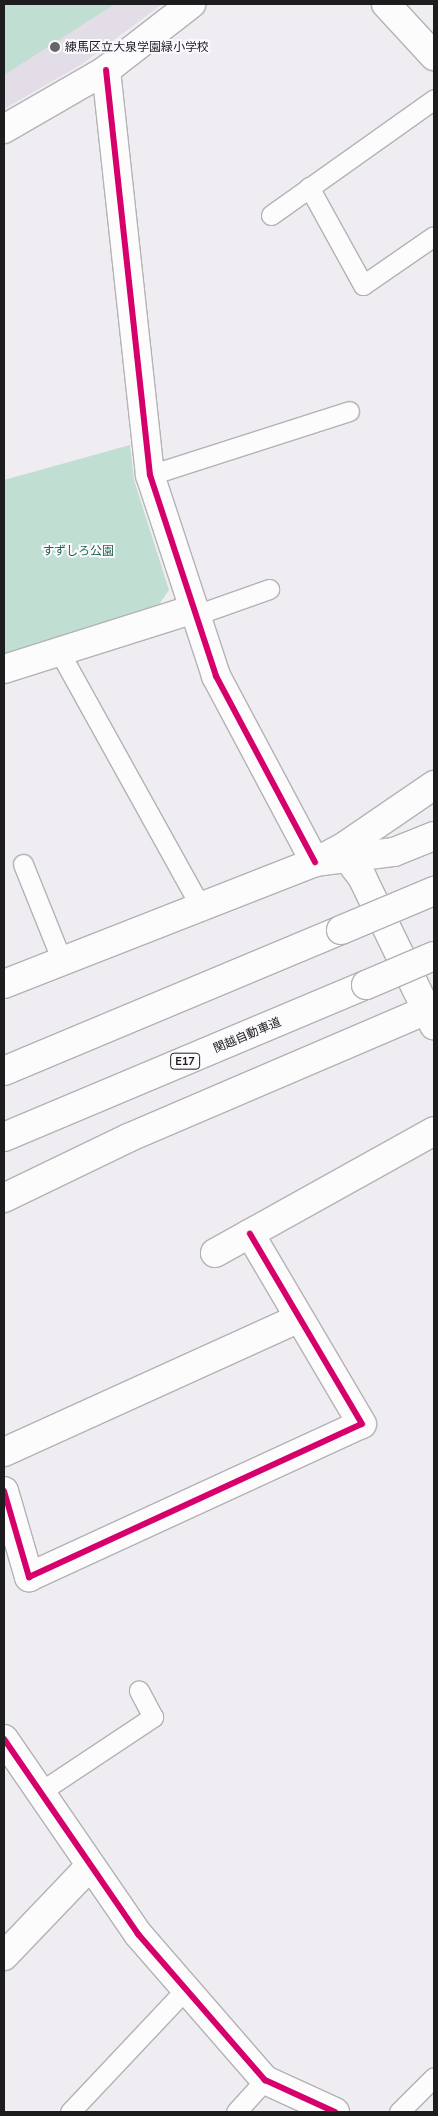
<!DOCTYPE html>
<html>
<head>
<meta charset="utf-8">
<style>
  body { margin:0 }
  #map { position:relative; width:438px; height:2116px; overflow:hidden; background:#efedf1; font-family:Mulish,"Noto Sans JP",sans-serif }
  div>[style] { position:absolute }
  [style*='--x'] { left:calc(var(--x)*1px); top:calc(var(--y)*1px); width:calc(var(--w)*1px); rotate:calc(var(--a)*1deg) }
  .built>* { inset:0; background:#e2dde6 }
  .green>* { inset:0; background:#c1ded2 }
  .roads { filter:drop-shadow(1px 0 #b3b2b4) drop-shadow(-1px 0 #b3b2b4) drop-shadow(0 1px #b3b2b4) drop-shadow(0 -1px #b3b2b4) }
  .service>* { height:19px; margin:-9.5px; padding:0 9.5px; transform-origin:9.5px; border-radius:9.5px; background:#fdfcfd }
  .minor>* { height:28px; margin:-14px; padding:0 14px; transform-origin:14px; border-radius:14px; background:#fdfcfd }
  .tertiary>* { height:28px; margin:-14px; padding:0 14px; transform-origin:14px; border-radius:14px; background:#fdfcfd }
  .motorway>* { height:28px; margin:-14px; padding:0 14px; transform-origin:14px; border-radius:14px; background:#fdfcfd }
  .bridges { filter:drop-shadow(1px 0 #b3b2b4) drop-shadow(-1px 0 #b3b2b4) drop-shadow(0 1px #b3b2b4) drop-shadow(0 -1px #b3b2b4) }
  .motorway-bridge>* { height:28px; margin:-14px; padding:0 14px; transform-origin:14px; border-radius:14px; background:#fdfcfd }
  .cycleway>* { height:6px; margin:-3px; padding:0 3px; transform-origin:3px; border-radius:3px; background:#d6006c }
  .dots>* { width:14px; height:14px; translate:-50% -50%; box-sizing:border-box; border:2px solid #fcf9ff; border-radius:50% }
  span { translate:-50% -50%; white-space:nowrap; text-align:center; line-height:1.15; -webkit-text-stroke:4px #fcf9ff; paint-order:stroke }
  .shield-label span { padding:1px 4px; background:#fcf9ff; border:1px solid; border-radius:4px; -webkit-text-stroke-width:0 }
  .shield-label { font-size:11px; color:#1d1c1e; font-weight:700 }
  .poi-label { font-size:12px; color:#1d1c1e }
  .left { translate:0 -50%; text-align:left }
  .park-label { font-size:12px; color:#1c674b }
  .street-label { font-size:12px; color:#1d1c1e }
  .frame { position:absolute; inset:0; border:5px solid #1d1c1e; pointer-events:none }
</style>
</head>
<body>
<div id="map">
  <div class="built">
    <i style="clip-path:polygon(4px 4px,162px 4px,82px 64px,4px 109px)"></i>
  </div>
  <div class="green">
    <i style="clip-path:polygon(4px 4px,115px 4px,4px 75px)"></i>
    <i style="clip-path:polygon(130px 445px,134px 480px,169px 590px,158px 606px,4px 654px,4px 480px)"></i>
  </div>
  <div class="roads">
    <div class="service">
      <i style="--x:309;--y:187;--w:112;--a:61.1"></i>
      <i style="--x:363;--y:285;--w:86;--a:-34.6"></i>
      <i style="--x:271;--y:215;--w:200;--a:-35.4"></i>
      <i style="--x:150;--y:475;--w:209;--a:-17.8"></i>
      <i style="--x:194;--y:609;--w:13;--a:9"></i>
      <i style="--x:207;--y:611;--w:66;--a:-19.5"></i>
      <i style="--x:60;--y:653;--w:289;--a:61"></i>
      <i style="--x:23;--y:864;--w:105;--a:68.1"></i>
      <i style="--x:40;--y:1792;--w:136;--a:-33.6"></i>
      <i style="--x:153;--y:1717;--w:30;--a:-118"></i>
      <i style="--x:70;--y:2112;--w:169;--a:-46.7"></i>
      <i style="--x:236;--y:2112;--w:43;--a:-47.8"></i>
      <i style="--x:399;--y:2112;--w:49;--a:-45"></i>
    </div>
    <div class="minor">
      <i style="--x:386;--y:4;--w:71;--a:47.3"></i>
      <i style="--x:106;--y:70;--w:407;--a:83.8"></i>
      <i style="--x:150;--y:475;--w:212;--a:71.8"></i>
      <i style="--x:216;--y:676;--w:211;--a:62"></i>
      <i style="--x:315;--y:862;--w:80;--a:-7.2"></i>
      <i style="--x:394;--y:852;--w:43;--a:-21.8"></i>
      <i style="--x:4;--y:129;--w:118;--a:-30"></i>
      <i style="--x:106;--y:70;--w:108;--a:-37.8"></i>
      <i style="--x:4;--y:669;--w:199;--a:-17.5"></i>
      <i style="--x:348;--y:859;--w:23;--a:52"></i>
      <i style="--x:362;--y:877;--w:165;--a:64.1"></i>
      <i style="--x:4;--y:1198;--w:138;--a:-25.8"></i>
      <i style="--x:128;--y:1138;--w:333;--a:-23.2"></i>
      <i style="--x:215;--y:1253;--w:251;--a:-29.1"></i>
      <i style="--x:4;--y:1452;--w:322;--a:-24.4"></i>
      <i style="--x:4;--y:1491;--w:90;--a:73.8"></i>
      <i style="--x:29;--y:1577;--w:366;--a:-24.7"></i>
      <i style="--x:362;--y:1424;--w:221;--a:-120.5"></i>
      <i style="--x:4;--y:1739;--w:237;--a:55.5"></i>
      <i style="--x:138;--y:1934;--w:194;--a:49"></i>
      <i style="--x:265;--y:2080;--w:77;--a:24.6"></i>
      <i style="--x:4;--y:1956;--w:124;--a:-46.3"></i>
    </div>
    <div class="tertiary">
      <i style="--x:4;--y:984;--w:334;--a:-21.4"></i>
      <i style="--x:315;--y:862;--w:34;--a:-28"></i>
      <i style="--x:345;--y:846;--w:108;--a:-34.4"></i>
    </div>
    <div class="motorway">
      <i style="--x:4;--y:1071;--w:365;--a:-22.7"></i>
      <i style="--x:4;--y:1137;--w:393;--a:-22.8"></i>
    </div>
  </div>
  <div class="bridges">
    <div class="motorway-bridge">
      <i style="--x:341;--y:930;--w:101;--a:-22.8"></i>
      <i style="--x:366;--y:985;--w:74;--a:-23.1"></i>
    </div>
  </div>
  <div class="cycleway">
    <i style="--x:106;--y:70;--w:407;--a:83.8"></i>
    <i style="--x:150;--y:475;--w:212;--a:71.8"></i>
    <i style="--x:216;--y:676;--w:211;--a:62"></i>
    <i style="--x:4;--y:1491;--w:90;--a:73.8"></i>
    <i style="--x:29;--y:1577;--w:366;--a:-24.7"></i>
    <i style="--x:362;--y:1424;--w:221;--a:-120.5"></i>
    <i style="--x:4;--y:1739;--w:237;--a:55.5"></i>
    <i style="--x:138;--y:1934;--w:194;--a:49"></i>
    <i style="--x:265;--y:2080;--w:77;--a:24.6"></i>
  </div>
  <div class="dots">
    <i style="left:55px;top:47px;background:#666568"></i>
  </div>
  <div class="shield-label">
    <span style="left:185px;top:1061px">E17</span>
  </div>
  <div class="poi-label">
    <span class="left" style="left:65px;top:47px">練馬区立大泉学園緑小学校</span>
  </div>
  <div class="park-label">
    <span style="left:78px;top:551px">すずしろ公園</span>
  </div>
  <div class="street-label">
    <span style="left:247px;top:1035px;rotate:-23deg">関越自動車道</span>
  </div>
  <div class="frame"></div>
</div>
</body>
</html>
